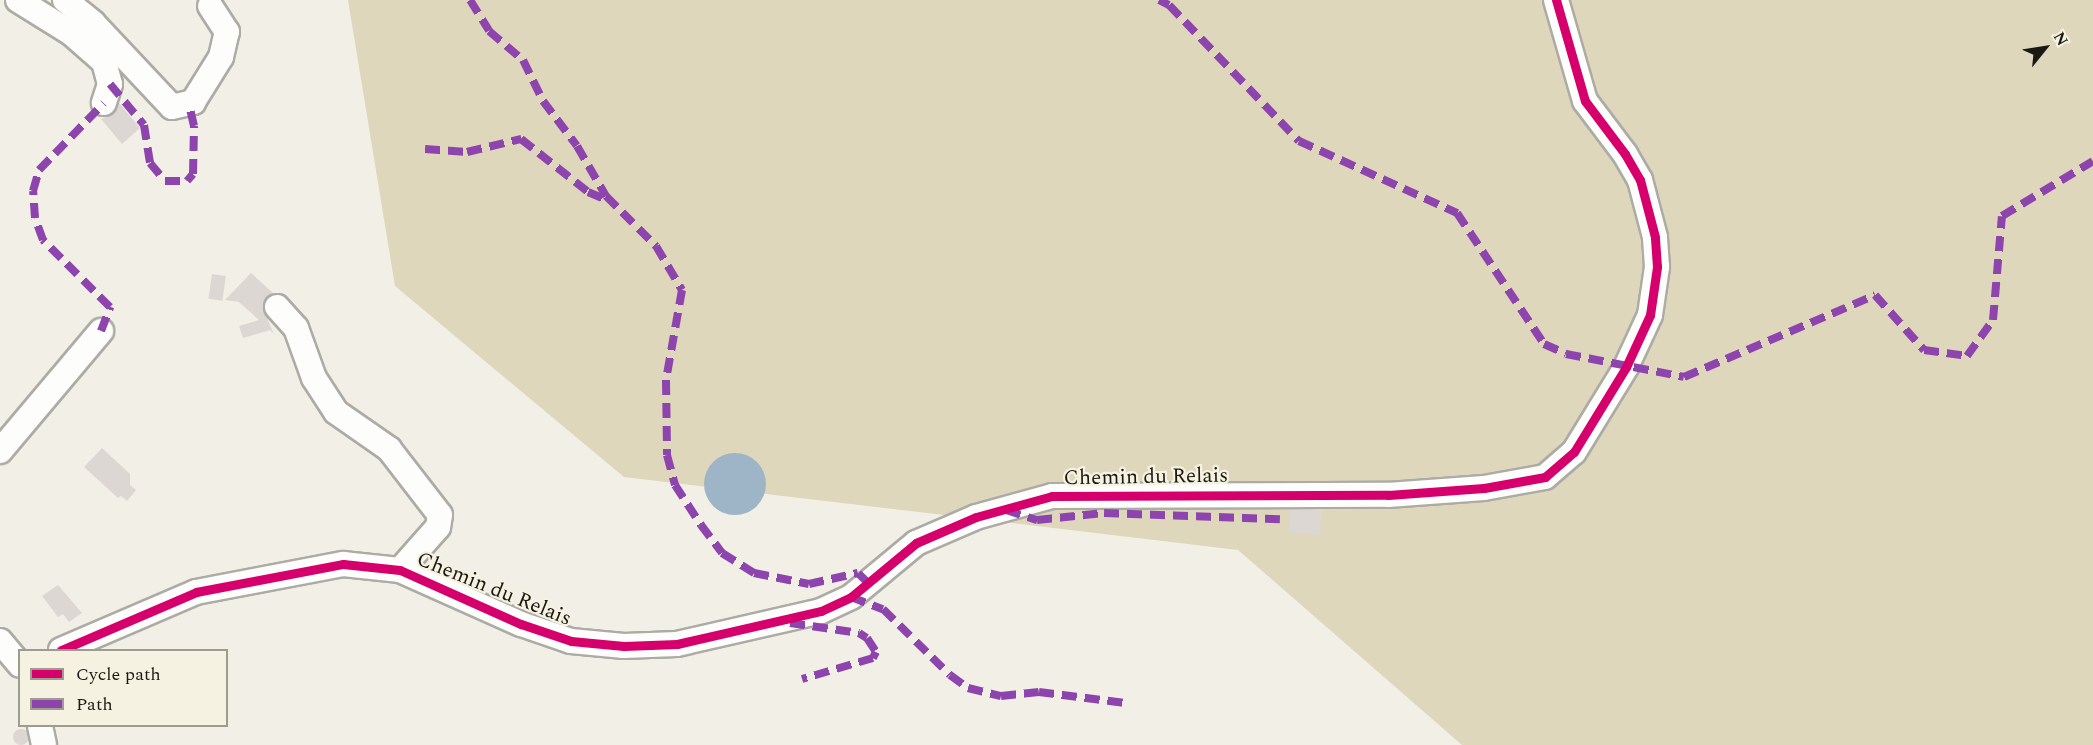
<!DOCTYPE html>
<html>
<head>
<meta charset="utf-8">
<style>
  body { margin:0 }
  #map { position:relative; width:2093px; height:745px; overflow:hidden; background:#f1efe6; font-family:Spectral,serif }
  div>[style] { position:absolute }
  [style*='--x'] { left:calc(var(--x)*1px); top:calc(var(--y)*1px); width:calc(var(--w)*1px); rotate:calc(var(--a)*1deg) }
  .forest>* { inset:0; background:#ded7bc }
  .water>* { inset:0; background:#9db5c6 }
  .round { border-radius:50% }
  .building>* { inset:0; background:#dcd7d3; transform-origin:0 0 }
  .roads { filter:drop-shadow(2px 0 #adaba5) drop-shadow(-2px 0 #adaba5) drop-shadow(0 2px #adaba5) drop-shadow(0 -2px #adaba5) }
  .minor>* { height:24px; margin:-12px; padding:0 12px; transform-origin:12px; border-radius:12px; background:#fdfdfb }
  .quiet>* { height:8px; margin-top:-4px; transform-origin:0; background:repeating-linear-gradient(90deg,#8e44ad 0 15px,transparent 0 23px) }
  .cycleway>* { height:9px; margin:-4.5px; padding:0 4.5px; transform-origin:4.5px; border-radius:4.5px; background:#d6006c }
  span { translate:-50% -50%; white-space:nowrap; text-align:center; line-height:1.15; -webkit-text-stroke:4.5px #f6f2e1; paint-order:stroke }
  .street-label { font-size:21px; color:#1b1913 }
  .legend { position:absolute; left:18px; top:649px; width:210px; height:78px; box-sizing:border-box; background:#f6f2e1; border:2px solid #9e9b8f; margin:0; padding:8px 10px; list-style:none; font-size:18px; color:#1b1913 }
  .legend li { display:flex; align-items:center; gap:12px; height:30px }
  .legend b { width:30px; border:2px solid #9e9b8f }
  .north { position:absolute; left:2015px; top:18px; width:60px; height:60px; -webkit-text-stroke:4px #f6f2e1; paint-order:stroke; rotate:60deg; font-size:16px; font-weight:700; line-height:24px; text-align:center; color:#1b1913 }
  .north::after { content:''; display:block; margin:auto; width:21px; height:27px; background:#1b1913; clip-path:polygon(50% 0,100% 100%,50% 72%,0 100%) }
</style>
</head>
<body>
<div id="map">
  <div class="forest">
    <i style="clip-path:polygon(348px 0,2093px 0,2093px 745px,1462px 745px,1238px 550px,624px 477px,395px 286px)"></i>
  </div>
  <div class="water">
    <i class="round" style="left:704px;top:453px;width:62px;height:62px"></i>
  </div>
  <div class="building">
    <i style="clip-path:polygon(119px 103px,140px 128px,122px 144px,101px 119px,113px 114px)"></i>
    <i style="clip-path:polygon(251px 273px,273px 293px,264px 302px,263px 309px,274px 334px,270px 330px,243px 338px,239px 326px,259px 320px,239px 302px,225px 300px)"></i>
    <i style="left:212px;top:274px;width:14px;height:25px;rotate:8deg"></i>
    <i style="clip-path:polygon(102px 448px,130px 474px,130px 485px,136px 490px,127px 501px,121px 496px,118px 498px,84px 467px)"></i>
    <i style="clip-path:polygon(1290px 510px,1322px 510px,1320px 535px,1289px 532px)"></i>
    <i style="clip-path:polygon(58px 585px,82px 613px,69px 622px,63px 614px,58px 617px,42px 596px)"></i>
    <i class="round" style="left:13px;top:729px;width:16px;height:16px"></i>
  </div>
  <div class="roads">
    <div class="minor">
      <i style="--x:18;--y:0;--w:62;--a:31.9"></i>
      <i style="--x:71;--y:33;--w:44;--a:41.3"></i>
      <i style="--x:104;--y:62;--w:23;--a:75"></i>
      <i style="--x:110;--y:84;--w:20;--a:108"></i>
      <i style="--x:65;--y:0;--w:36;--a:39"></i>
      <i style="--x:93;--y:23;--w:115;--a:46.8"></i>
      <i style="--x:172;--y:107;--w:22;--a:-13"></i>
      <i style="--x:193;--y:102;--w:53;--a:-58.1"></i>
      <i style="--x:221;--y:57;--w:26;--a:-77"></i>
      <i style="--x:227;--y:32;--w:31;--a:-123"></i>
      <i style="--x:277;--y:307;--w:28;--a:48"></i>
      <i style="--x:296;--y:328;--w:53;--a:70.2"></i>
      <i style="--x:314;--y:378;--w:40;--a:57.1"></i>
      <i style="--x:336;--y:412;--w:65;--a:34.9"></i>
      <i style="--x:389;--y:449;--w:83;--a:52.3"></i>
      <i style="--x:440;--y:515;--w:12;--a:99"></i>
      <i style="--x:438;--y:527;--w:57;--a:131.5"></i>
      <i style="--x:0;--y:451;--w:157;--a:-49.9"></i>
      <i style="--x:0;--y:641;--w:31;--a:50"></i>
      <i style="--x:61;--y:650;--w:147;--a:-23.2"></i>
      <i style="--x:196;--y:592;--w:150;--a:-10.8"></i>
      <i style="--x:343;--y:564;--w:57;--a:6"></i>
      <i style="--x:400;--y:570;--w:133;--a:24.1"></i>
      <i style="--x:521;--y:624;--w:53;--a:18.8"></i>
      <i style="--x:571;--y:641;--w:53;--a:5.4"></i>
      <i style="--x:624;--y:646;--w:53;--a:-2.2"></i>
      <i style="--x:677;--y:644;--w:148;--a:-12.9"></i>
      <i style="--x:821;--y:611;--w:33;--a:-25"></i>
      <i style="--x:851;--y:597;--w:85;--a:-39.7"></i>
      <i style="--x:916;--y:543;--w:65;--a:-23.4"></i>
      <i style="--x:976;--y:517;--w:79;--a:-15.4"></i>
      <i style="--x:1052;--y:496;--w:336;--a:-0.2"></i>
      <i style="--x:1388;--y:495;--w:96;--a:-4.2"></i>
      <i style="--x:1484;--y:488;--w:62;--a:-10.2"></i>
      <i style="--x:1545;--y:477;--w:38;--a:-41"></i>
      <i style="--x:1574;--y:452;--w:100;--a:-58.5"></i>
      <i style="--x:1626;--y:367;--w:57;--a:-65.2"></i>
      <i style="--x:1650;--y:315;--w:49;--a:-81.7"></i>
      <i style="--x:1657;--y:267;--w:30;--a:-94"></i>
      <i style="--x:1655;--y:237;--w:59;--a:-104.7"></i>
      <i style="--x:1640;--y:180;--w:30;--a:-120"></i>
      <i style="--x:1625;--y:154;--w:66;--a:-127"></i>
      <i style="--x:1585;--y:101;--w:105;--a:-106"></i>
      <i style="--x:40;--y:726;--w:19;--a:78"></i>
    </div>
  </div>
  <div class="quiet">
    <i style="--x:470;--y:0;--w:36;--a:58"></i>
    <i style="--x:489;--y:31;--w:45;--a:40.5"></i>
    <i style="--x:523;--y:60;--w:46;--a:64"></i>
    <i style="--x:543;--y:101;--w:56;--a:52.9"></i>
    <i style="--x:577;--y:146;--w:58;--a:59.9"></i>
    <i style="--x:606;--y:196;--w:71;--a:45"></i>
    <i style="--x:656;--y:246;--w:51;--a:59.4"></i>
    <i style="--x:682;--y:290;--w:91;--a:100.1"></i>
    <i style="--x:666;--y:380;--w:75;--a:89.2"></i>
    <i style="--x:667;--y:455;--w:31;--a:75"></i>
    <i style="--x:675;--y:485;--w:48;--a:57"></i>
    <i style="--x:701;--y:525;--w:35;--a:53"></i>
    <i style="--x:722;--y:553;--w:38;--a:32"></i>
    <i style="--x:754;--y:573;--w:56;--a:11.3"></i>
    <i style="--x:809;--y:584;--w:50;--a:-12.7"></i>
    <i style="--x:858;--y:573;--w:14;--a:45"></i>
    <i style="--x:1159;--y:0;--w:11;--a:27"></i>
    <i style="--x:1169;--y:5;--w:188;--a:46.3"></i>
    <i style="--x:1299;--y:141;--w:174;--a:24.5"></i>
    <i style="--x:1457;--y:213;--w:157;--a:56.4"></i>
    <i style="--x:1544;--y:344;--w:24;--a:24"></i>
    <i style="--x:1566;--y:354;--w:120;--a:11"></i>
    <i style="--x:1684;--y:377;--w:208;--a:-23.2"></i>
    <i style="--x:1875;--y:295;--w:74;--a:48.3"></i>
    <i style="--x:1924;--y:350;--w:43;--a:7.9"></i>
    <i style="--x:1967;--y:356;--w:44;--a:-54.2"></i>
    <i style="--x:1993;--y:320;--w:104;--a:-85.1"></i>
    <i style="--x:2002;--y:216;--w:106;--a:-31.1"></i>
    <i style="--x:110;--y:84;--w:53;--a:50.3"></i>
    <i style="--x:144;--y:125;--w:38;--a:81"></i>
    <i style="--x:150;--y:163;--w:23;--a:50"></i>
    <i style="--x:165;--y:181;--w:22;--a:0"></i>
    <i style="--x:187;--y:181;--w:9;--a:-49"></i>
    <i style="--x:193;--y:174;--w:48;--a:-88.8"></i>
    <i style="--x:194;--y:126;--w:22;--a:-103"></i>
    <i style="--x:425;--y:149;--w:42;--a:4.1"></i>
    <i style="--x:467;--y:152;--w:56;--a:-13.5"></i>
    <i style="--x:521;--y:139;--w:85;--a:38.3"></i>
    <i style="--x:588;--y:192;--w:23;--a:23"></i>
    <i style="--x:101;--y:331;--w:26;--a:-69"></i>
    <i style="--x:110;--y:307;--w:95;--a:-135"></i>
    <i style="--x:43;--y:240;--w:23;--a:-110"></i>
    <i style="--x:35;--y:218;--w:27;--a:-94"></i>
    <i style="--x:33;--y:191;--w:22;--a:-74"></i>
    <i style="--x:39;--y:170;--w:93;--a:-45.9"></i>
    <i style="--x:1006;--y:510;--w:33;--a:18"></i>
    <i style="--x:1037;--y:520;--w:67;--a:-6"></i>
    <i style="--x:1104;--y:513;--w:176;--a:2"></i>
    <i style="--x:851;--y:597;--w:34;--a:21"></i>
    <i style="--x:883;--y:609;--w:94;--a:44.6"></i>
    <i style="--x:950;--y:675;--w:22;--a:36"></i>
    <i style="--x:968;--y:688;--w:34;--a:14"></i>
    <i style="--x:1001;--y:696;--w:38;--a:-6"></i>
    <i style="--x:1039;--y:692;--w:87;--a:7.3"></i>
    <i style="--x:790;--y:623;--w:70;--a:8.2"></i>
    <i style="--x:859;--y:633;--w:9;--a:32"></i>
    <i style="--x:867;--y:638;--w:17;--a:57"></i>
    <i style="--x:876;--y:652;--w:7;--a:117"></i>
    <i style="--x:873;--y:658;--w:74;--a:163.5"></i>
  </div>
  <div class="cycleway">
    <i style="--x:61;--y:650;--w:147;--a:-23.2"></i>
    <i style="--x:196;--y:592;--w:150;--a:-10.8"></i>
    <i style="--x:343;--y:564;--w:57;--a:6"></i>
    <i style="--x:400;--y:570;--w:133;--a:24.1"></i>
    <i style="--x:521;--y:624;--w:53;--a:18.8"></i>
    <i style="--x:571;--y:641;--w:53;--a:5.4"></i>
    <i style="--x:624;--y:646;--w:53;--a:-2.2"></i>
    <i style="--x:677;--y:644;--w:148;--a:-12.9"></i>
    <i style="--x:821;--y:611;--w:33;--a:-25"></i>
    <i style="--x:851;--y:597;--w:85;--a:-39.7"></i>
    <i style="--x:916;--y:543;--w:65;--a:-23.4"></i>
    <i style="--x:976;--y:517;--w:79;--a:-15.4"></i>
    <i style="--x:1052;--y:496;--w:336;--a:-0.2"></i>
    <i style="--x:1388;--y:495;--w:96;--a:-4.2"></i>
    <i style="--x:1484;--y:488;--w:62;--a:-10.2"></i>
    <i style="--x:1545;--y:477;--w:38;--a:-41"></i>
    <i style="--x:1574;--y:452;--w:100;--a:-58.5"></i>
    <i style="--x:1626;--y:367;--w:57;--a:-65.2"></i>
    <i style="--x:1650;--y:315;--w:49;--a:-81.7"></i>
    <i style="--x:1657;--y:267;--w:30;--a:-94"></i>
    <i style="--x:1655;--y:237;--w:59;--a:-104.7"></i>
    <i style="--x:1640;--y:180;--w:30;--a:-120"></i>
    <i style="--x:1625;--y:154;--w:66;--a:-127"></i>
    <i style="--x:1585;--y:101;--w:105;--a:-106"></i>
  </div>
  <div class="street-label">
    <span style="left:1146px;top:477px;rotate:-1deg">Chemin du Relais</span>
    <span style="left:494px;top:589px;rotate:22deg">Chemin du Relais</span>
  </div>
  <ul class="legend">
  <li><b style="height:8px;background:#d6006c"></b>Cycle path</li>
  <li><b style="height:8px;background:#8e44ad"></b>Path</li>
  </ul>
  <div class="north">N</div>
</div>
</body>
</html>
